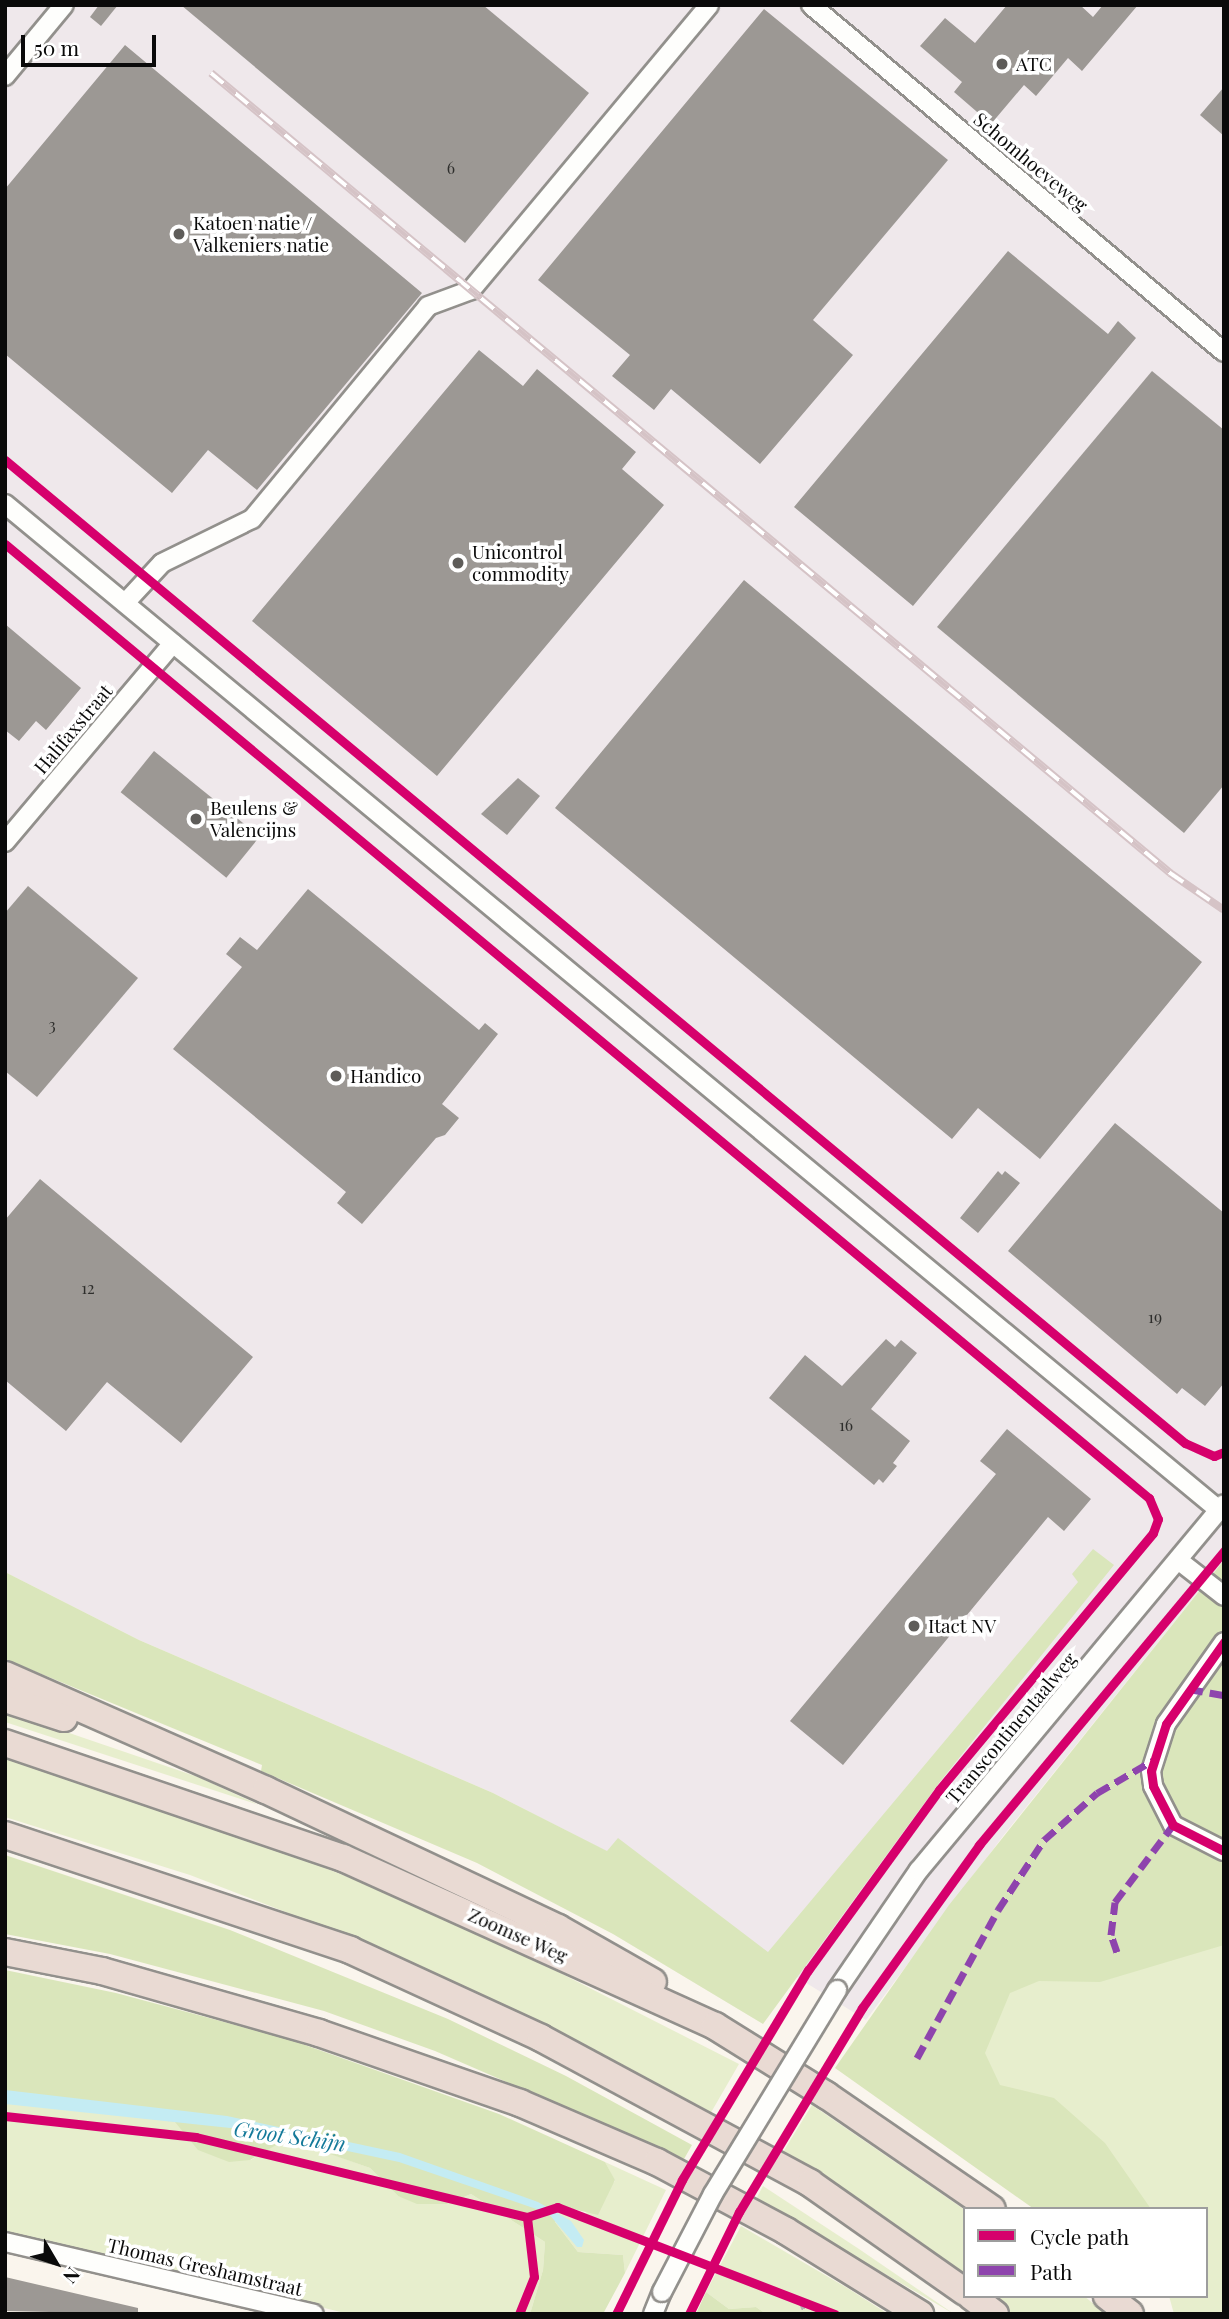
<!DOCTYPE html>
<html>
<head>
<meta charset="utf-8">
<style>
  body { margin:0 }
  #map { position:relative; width:1229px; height:2319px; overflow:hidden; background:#faf5ed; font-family:"Playfair Display",serif }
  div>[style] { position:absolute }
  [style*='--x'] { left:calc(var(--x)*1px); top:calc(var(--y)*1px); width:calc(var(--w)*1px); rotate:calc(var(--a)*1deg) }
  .industrial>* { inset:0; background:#efe8eb }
  .green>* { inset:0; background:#e7eecd }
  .forest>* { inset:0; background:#dae6bb }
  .water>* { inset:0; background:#c4ecf3 }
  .building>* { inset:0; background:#9c9894; transform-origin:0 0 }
  .path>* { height:3.5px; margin-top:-1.75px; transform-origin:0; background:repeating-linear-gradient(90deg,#b7b6b5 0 7px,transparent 0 10.5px) }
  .roads { filter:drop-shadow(2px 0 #92908c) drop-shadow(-2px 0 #92908c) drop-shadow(0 2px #92908c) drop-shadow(0 -2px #92908c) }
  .minor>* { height:18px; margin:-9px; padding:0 9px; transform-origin:9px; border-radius:9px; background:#fefefc }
  .highway>* { height:26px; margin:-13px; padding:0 13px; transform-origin:13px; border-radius:13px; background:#e9dad3 }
  .rail>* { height:8px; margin-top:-4px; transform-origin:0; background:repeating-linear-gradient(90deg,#fff 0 16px,#d5c3c6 0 32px); box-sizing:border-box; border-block:2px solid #d5c3c6 }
  .bridges { filter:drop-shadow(2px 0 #92908c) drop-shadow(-2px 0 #92908c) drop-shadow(0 2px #92908c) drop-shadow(0 -2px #92908c) }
  .minor-bridge>* { height:18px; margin:-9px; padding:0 9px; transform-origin:9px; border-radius:9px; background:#fefefc }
  .quiet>* { height:7px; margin-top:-3.5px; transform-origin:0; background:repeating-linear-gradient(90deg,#8e44ad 0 14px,transparent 0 21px) }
  .cycleway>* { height:9px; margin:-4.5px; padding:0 4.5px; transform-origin:4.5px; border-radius:4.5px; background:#d6006c }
  .dots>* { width:19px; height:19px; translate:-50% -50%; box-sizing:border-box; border:4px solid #fff; border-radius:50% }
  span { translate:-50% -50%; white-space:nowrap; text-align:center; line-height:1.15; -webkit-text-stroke:7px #fff; paint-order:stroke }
  .number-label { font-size:16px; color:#2e2e2c }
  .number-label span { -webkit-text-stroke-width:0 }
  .poi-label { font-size:19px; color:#0a0a0a }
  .left { translate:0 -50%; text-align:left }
  .street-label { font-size:19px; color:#0a0a0a }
  .water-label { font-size:21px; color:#157a9a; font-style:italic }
  .frame { position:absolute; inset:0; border:7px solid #0a0a0a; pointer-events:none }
  .legend { position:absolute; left:963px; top:2207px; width:245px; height:91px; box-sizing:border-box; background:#fff; border:2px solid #9d9d9d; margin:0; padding:9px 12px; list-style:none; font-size:21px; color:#0a0a0a }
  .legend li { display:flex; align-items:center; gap:14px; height:35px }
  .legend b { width:35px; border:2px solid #9d9d9d }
  .north { position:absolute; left:21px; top:2228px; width:70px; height:70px; -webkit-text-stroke:5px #fff; paint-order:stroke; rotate:129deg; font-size:19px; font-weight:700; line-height:28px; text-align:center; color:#0a0a0a }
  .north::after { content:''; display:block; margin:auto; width:24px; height:32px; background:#0a0a0a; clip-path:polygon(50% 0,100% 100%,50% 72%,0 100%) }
  .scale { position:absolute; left:21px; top:35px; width:135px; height:32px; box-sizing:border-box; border:4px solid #0a0a0a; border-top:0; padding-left:9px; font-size:21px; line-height:24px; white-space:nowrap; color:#0a0a0a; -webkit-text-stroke:5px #fff; paint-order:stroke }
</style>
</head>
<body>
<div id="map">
  <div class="industrial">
    <i style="clip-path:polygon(5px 5px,1224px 5px,1224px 1560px,1003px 1836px,866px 2020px,795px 1976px,618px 1839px,608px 1852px,493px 1793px,139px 1640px,5px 1572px)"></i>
  </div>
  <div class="green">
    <i style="clip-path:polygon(1224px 1560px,1224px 2314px,1174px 2314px,1169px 2296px,1206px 2296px,1206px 2209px,1083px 2209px,919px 2064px)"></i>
    <i style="clip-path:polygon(5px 1711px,198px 1777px,259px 1805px,5px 1722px)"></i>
    <i style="clip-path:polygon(5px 1757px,233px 1831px,458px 1921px,739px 2064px,709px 2116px,504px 2005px,353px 1938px,190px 1875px,5px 1817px)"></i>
    <i style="clip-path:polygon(5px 2100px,176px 2122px,251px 2160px,287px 2138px,370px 2168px,398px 2196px,447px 2204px,471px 2194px,545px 2242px,543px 2270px,530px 2314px,349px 2314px,5px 2231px)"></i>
    <i style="clip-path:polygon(812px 2105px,965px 2210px,965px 2280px,780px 2157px)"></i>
    <i style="clip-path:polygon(605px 2162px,666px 2190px,625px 2273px,623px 2255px,578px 2252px,555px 2222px,556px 2213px,565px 2207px,585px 2214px,615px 2181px)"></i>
    <i style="clip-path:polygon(763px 2186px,859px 2249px,954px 2314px,756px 2199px)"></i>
    <i style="clip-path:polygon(741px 2226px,849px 2289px,888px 2314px,766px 2314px,756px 2307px,729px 2309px,706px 2292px)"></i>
    <i style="clip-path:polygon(988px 2296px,1084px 2296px,1106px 2314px,1011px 2314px)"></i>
  </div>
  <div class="forest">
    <i style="clip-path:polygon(1093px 1549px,1114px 1565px,939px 1783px,763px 2024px,613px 1934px,477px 1863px,261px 1771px,262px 1765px,5px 1659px,5px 1572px,139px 1640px,493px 1793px,607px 1851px,618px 1838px,768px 1952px,1078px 1582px,1072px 1574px)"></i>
    <i style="clip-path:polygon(1224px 1560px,1224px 1945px,1100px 1982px,1039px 1981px,1010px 1993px,985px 2053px,1000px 2085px,1054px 2098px,1105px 2143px,1151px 2209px,1034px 2209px,835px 2068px,949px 1905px)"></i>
    <i style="clip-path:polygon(5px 1855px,230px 1930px,448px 2019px,566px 2076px,692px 2145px,684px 2159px,435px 2051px,324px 2011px,110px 1954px,5px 1934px)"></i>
    <i style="clip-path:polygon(5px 1970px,116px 1993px,291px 2040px,499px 2114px,605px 2162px,615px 2180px,598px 2215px,565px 2207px,556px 2213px,555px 2222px,578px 2252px,623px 2255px,625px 2273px,603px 2314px,530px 2314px,543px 2270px,545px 2242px,471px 2194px,447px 2204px,417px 2204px,398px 2196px,370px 2168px,287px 2139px,250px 2160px,229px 2162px,198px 2150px,175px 2122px,5px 2100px)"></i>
    <i style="clip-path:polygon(706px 2292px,729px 2309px,756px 2307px,766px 2314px,696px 2314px)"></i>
  </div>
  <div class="water">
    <i style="clip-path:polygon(5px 2090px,227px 2116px,400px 2153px,538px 2202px,571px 2221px,584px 2240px,582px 2247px,577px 2247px,548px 2213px,399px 2162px,249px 2130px,5px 2104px)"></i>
  </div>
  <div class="building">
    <i style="clip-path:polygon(99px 5px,118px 5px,101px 26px,90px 17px)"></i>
    <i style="clip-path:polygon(181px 5px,483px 5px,589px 93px,465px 243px)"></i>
    <i style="clip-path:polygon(1007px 5px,1080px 5px,1093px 17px,1103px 5px,1138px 5px,1082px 71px,1068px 58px,1036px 96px,1024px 85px,991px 124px,954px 92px,962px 82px,920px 46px,945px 18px,975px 43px)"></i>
    <i style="clip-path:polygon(764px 9px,948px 160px,813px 320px,853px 355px,760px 464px,671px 389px,654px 410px,612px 376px,630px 355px,538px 280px)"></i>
    <i style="clip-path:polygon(125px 45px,422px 293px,257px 490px,208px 450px,172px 493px,5px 354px,5px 189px)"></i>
    <i style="clip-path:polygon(1224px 87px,1224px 136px,1200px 115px)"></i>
    <i style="clip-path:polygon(1008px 251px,1108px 334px,1118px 321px,1136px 338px,913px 606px,794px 507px)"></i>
    <i style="clip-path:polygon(479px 350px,523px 386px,537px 369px,636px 452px,622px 469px,664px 505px,437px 776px,252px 621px)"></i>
    <i style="clip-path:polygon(1152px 371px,1224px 430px,1224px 785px,1184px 833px,937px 627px)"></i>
    <i style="clip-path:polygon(744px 580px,1202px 962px,1040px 1159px,978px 1108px,952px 1139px,555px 808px)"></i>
    <i style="clip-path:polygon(5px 624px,81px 688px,46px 730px,36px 721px,19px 741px,5px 730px)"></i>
    <i style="left:154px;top:751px;width:136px;height:53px;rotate:39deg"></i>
    <i style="clip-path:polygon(518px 778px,540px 796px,507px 835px,481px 814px)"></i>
    <i style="clip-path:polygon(28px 886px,138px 978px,37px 1097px,5px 1071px,5px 913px)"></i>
    <i style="clip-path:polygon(308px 889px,479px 1030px,485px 1023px,498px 1034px,442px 1104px,459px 1118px,445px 1135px,436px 1138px,362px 1224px,337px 1203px,346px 1192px,173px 1049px,242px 967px,226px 954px,240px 937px,257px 950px)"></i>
    <i style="clip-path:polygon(1115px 1123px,1224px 1213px,1224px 1383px,1205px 1406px,1182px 1388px,1177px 1394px,1008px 1251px)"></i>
    <i style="clip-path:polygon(998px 1171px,1002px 1175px,1005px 1171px,1020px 1183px,978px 1233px,960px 1218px)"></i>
    <i style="clip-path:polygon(40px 1179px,253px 1357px,181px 1443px,107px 1382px,66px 1431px,5px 1380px,5px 1220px)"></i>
    <i style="clip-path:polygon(886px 1339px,895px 1347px,901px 1340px,917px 1353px,871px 1409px,910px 1441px,893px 1463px,897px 1466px,883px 1483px,879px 1479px,874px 1485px,769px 1398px,805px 1355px,842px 1386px)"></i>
    <i style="clip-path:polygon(1007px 1429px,1091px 1499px,1064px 1531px,1048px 1517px,843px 1765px,790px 1721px,996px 1474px,980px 1461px)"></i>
    <i style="clip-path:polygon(5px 2277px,138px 2308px,138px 2314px,5px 2311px)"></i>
  </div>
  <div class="path">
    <i style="--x:801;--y:2303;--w:12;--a:66"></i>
  </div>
  <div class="roads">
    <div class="minor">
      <i style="--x:811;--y:5;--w:539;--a:40.04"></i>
      <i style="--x:5;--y:76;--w:92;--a:-50.3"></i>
      <i style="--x:5;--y:504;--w:1577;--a:39.65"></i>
      <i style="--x:125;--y:603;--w:54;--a:-47.2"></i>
      <i style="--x:162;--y:563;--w:100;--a:-26.1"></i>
      <i style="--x:252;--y:519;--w:276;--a:-50.4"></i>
      <i style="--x:428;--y:306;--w:46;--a:-20.4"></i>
      <i style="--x:471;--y:290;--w:371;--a:-50.1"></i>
      <i style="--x:5;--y:842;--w:260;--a:-49.8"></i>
      <i style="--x:1178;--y:1560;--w:58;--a:38"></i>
      <i style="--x:1224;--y:1642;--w:100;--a:125.3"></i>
      <i style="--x:1166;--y:1724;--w:49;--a:107.7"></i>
      <i style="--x:1151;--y:1771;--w:15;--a:82"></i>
      <i style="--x:1153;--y:1786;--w:44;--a:62.9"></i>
      <i style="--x:1173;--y:1825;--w:57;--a:27"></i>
      <i style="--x:837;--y:1990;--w:145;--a:-55.7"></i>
      <i style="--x:919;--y:1870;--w:476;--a:-50.2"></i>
      <i style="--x:5;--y:2242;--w:317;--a:13.1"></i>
      <i style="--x:653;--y:2314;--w:24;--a:-68"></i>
    </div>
    <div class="highway">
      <i style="--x:5;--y:1675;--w:285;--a:23.8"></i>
      <i style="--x:266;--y:1790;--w:323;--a:25.3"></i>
      <i style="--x:558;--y:1928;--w:109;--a:29.6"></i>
      <i style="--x:5;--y:1699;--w:62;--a:17.9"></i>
      <i style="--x:5;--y:1743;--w:357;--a:18.8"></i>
      <i style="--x:343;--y:1858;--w:408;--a:24.3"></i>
      <i style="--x:715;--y:2026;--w:131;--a:31.9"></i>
      <i style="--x:826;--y:2095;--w:201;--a:34.5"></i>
      <i style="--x:5;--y:1835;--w:364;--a:18.4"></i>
      <i style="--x:350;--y:1950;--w:210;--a:24.7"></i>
      <i style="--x:541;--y:2038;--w:306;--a:28.3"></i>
      <i style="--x:810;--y:2183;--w:189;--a:35.1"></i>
      <i style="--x:5;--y:1952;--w:99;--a:11.1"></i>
      <i style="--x:102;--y:1971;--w:226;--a:15.9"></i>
      <i style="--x:319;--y:2033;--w:213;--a:19.2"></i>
      <i style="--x:520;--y:2103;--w:149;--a:23.3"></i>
      <i style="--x:657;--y:2162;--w:146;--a:28.1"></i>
      <i style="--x:786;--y:2231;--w:158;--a:31.8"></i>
      <i style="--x:971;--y:2296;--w:30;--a:37"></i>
      <i style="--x:1107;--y:2296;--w:29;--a:38"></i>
    </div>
  </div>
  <div class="rail">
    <i style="--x:211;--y:73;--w:1249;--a:39.83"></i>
    <i style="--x:1170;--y:873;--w:65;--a:34.4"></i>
  </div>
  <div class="bridges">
    <div class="minor-bridge">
      <i style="--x:662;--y:2292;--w:110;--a:-62.5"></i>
      <i style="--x:713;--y:2194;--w:239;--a:-58.7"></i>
    </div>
  </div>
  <div class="quiet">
    <i style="--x:1189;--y:1689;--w:36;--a:10"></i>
    <i style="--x:1117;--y:1952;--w:18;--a:-109"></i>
    <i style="--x:1111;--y:1935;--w:33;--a:-83"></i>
    <i style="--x:1115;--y:1902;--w:96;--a:-53"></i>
    <i style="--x:917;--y:2058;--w:169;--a:-61.3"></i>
    <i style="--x:998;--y:1910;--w:84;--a:-56.7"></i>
    <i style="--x:1044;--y:1840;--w:71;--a:-41.6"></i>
    <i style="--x:1097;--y:1793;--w:64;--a:-30.2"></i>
  </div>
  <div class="cycleway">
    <i style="--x:5;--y:460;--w:1536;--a:39.8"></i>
    <i style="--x:1185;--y:1443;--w:32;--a:24"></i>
    <i style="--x:1214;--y:1456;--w:11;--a:-22"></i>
    <i style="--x:5;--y:544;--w:1490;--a:39.83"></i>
    <i style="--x:1149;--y:1498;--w:23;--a:67"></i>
    <i style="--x:1158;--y:1519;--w:15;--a:110"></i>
    <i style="--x:1153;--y:1533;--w:334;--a:129.8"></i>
    <i style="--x:939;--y:1790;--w:223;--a:126"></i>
    <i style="--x:808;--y:1970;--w:245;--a:121"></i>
    <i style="--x:682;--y:2180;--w:149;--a:116.2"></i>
    <i style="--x:1224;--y:1642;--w:100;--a:125.3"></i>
    <i style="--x:1166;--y:1724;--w:49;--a:107.7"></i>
    <i style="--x:1151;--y:1771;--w:15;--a:82"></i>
    <i style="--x:1153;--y:1786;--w:44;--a:62.9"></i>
    <i style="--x:1173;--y:1825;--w:57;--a:27"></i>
    <i style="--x:5;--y:2116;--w:192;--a:6.3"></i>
    <i style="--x:196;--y:2137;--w:341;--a:13.6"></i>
    <i style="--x:527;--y:2217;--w:32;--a:-18"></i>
    <i style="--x:557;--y:2207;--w:298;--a:21.1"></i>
    <i style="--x:519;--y:2314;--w:40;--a:-68"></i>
    <i style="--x:534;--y:2277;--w:60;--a:-96.7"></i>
    <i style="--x:689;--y:2314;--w:114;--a:-63.9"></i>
    <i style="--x:739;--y:2212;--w:238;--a:-58.9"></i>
    <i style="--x:862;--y:2008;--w:201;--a:-54.3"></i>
    <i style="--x:979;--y:1845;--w:383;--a:-50.2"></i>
  </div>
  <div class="dots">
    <i style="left:1002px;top:64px;background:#5e5c59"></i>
    <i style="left:179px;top:234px;background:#5e5c59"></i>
    <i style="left:458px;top:563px;background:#5e5c59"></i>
    <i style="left:196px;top:819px;background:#5e5c59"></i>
    <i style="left:336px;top:1076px;background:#5e5c59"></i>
    <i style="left:914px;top:1626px;background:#5e5c59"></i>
  </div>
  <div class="number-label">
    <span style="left:451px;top:168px">6</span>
    <span style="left:52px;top:1025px">3</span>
    <span style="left:88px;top:1288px">12</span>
    <span style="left:1155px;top:1317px">19</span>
    <span style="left:846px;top:1425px">16</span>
  </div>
  <div class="poi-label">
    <span class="left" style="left:1016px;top:64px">ATC</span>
    <span class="left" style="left:193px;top:234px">Katoen natie /<br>Valkeniers natie</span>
    <span class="left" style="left:472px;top:563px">Unicontrol<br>commodity</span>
    <span class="left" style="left:210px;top:819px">Beulens &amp;<br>Valencijns</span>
    <span class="left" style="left:350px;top:1076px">Handico</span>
    <span class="left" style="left:928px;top:1626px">Itact NV</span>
  </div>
  <div class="street-label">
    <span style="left:1031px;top:162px;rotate:40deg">Schomhoeveweg</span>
    <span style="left:73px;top:729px;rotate:-50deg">Halifaxstraat</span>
    <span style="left:1011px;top:1728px;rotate:-50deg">Transcontinentaalweg</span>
    <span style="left:518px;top:1935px;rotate:24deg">Zoomse Weg</span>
    <span style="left:205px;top:2267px;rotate:13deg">Thomas Greshamstraat</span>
  </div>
  <div class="water-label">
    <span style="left:290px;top:2135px;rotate:8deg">Groot Schijn</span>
  </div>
  <div class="frame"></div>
  <ul class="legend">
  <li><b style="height:9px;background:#d6006c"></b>Cycle path</li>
  <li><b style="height:9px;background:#8e44ad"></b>Path</li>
  </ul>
  <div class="north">N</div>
  <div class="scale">50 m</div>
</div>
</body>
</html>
